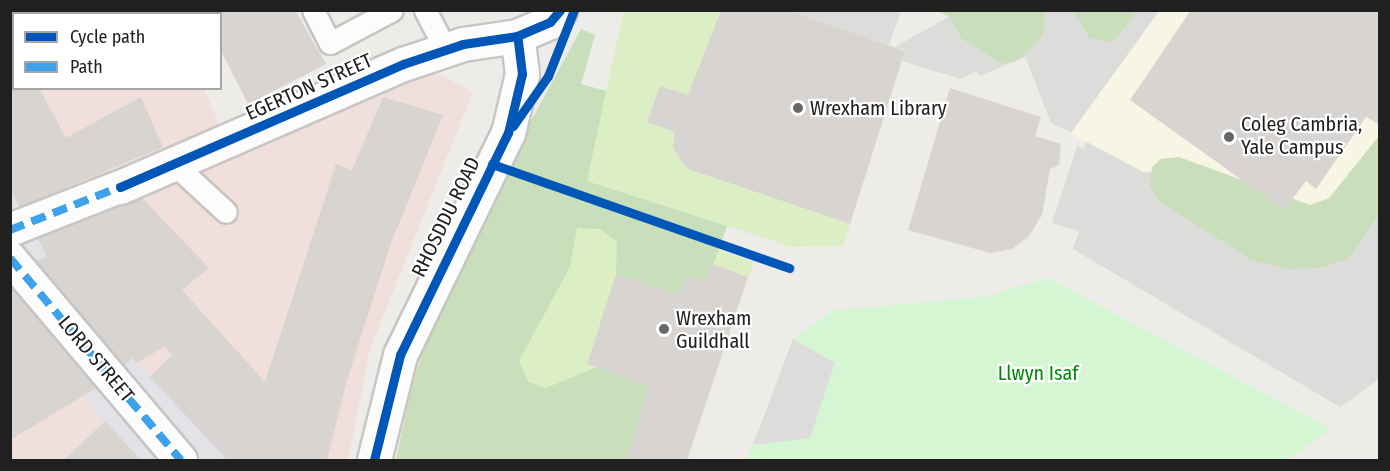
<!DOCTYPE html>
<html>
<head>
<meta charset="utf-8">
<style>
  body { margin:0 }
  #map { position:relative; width:1390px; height:471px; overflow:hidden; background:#eeece8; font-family:"Fira Sans Condensed",sans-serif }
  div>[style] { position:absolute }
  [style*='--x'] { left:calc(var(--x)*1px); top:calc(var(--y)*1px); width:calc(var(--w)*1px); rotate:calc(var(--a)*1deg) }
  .commercial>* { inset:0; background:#f1dfdc }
  .education>* { inset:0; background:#f7f6e4 }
  .religious>* { inset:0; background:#dcdcda }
  .grass>* { inset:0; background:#dceec4 }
  .forest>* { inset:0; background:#c9dfbb }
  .park>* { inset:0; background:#d4f6d3 }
  .plaza>* { inset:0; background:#e2e2e7 }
  .building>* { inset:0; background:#d7d4d1 }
  .roads { filter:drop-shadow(2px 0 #c7c6c4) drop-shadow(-2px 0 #c7c6c4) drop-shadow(0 2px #c7c6c4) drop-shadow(0 -2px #c7c6c4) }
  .service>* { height:21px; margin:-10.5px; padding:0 10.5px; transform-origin:10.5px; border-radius:10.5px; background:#fcfcfc }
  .pedestrian>* { height:32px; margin:-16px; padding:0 16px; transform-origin:16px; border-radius:16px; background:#fcfcfc }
  .minor>* { height:33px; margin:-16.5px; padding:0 16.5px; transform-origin:16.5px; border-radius:16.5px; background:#fcfcfc }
  .quiet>* { height:8px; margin-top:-4px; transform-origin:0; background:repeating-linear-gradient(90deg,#3da2ea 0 15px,transparent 0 23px) }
  .cycleway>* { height:9px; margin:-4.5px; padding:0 4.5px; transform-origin:4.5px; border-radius:4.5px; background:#0057b8 }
  .dots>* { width:16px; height:16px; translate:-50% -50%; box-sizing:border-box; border:3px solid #fff; border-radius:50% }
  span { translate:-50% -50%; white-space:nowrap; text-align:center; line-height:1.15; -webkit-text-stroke:4.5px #fff; paint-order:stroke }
  .street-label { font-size:20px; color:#202020 }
  .poi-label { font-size:20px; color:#202020 }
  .left { translate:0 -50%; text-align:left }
  .park-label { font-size:20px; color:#018a08 }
  .frame { position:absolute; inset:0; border:12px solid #202020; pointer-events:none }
  .legend { position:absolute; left:12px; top:12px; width:210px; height:78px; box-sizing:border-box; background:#fff; border:2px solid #a6a6a6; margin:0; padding:8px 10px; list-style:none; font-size:18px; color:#202020 }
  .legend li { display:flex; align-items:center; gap:12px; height:30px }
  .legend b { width:30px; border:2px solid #a6a6a6 }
</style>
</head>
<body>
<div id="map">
  <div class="commercial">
    <i style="clip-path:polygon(10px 11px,171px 11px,14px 14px,14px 88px,204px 89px,232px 155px,430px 69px,473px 92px,370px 349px,348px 460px,11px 460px)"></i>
  </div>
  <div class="education">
    <i style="clip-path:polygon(1006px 11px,1379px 11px,1379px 180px,1323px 257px,1167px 171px,1143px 172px,1051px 123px)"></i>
  </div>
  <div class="religious">
    <i style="clip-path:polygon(785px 11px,901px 11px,889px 45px)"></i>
    <i style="clip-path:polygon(959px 11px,1159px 11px,1071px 133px,1051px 123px,1025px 57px,980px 76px,976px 71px,961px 79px,902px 61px,905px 50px,895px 47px)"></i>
    <i style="clip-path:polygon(1087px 142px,1143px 172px,1167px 171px,1323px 257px,1379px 180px,1379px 379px,1340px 407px,1073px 249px,1079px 231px,1052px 223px,1077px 146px,1083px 149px)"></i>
    <i style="clip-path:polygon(793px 339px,835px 363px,810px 439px,753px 445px)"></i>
  </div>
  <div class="grass">
    <i style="clip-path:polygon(624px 11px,721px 11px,688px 95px,660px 86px,648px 121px,675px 132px,673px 148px,688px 169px,850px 224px,843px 246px,792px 247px,587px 181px,580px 202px,754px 262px,748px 277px,712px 264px,707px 282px,686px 276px,678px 295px,616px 275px,587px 363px,597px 367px,627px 460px,396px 460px,411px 389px,581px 29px,595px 35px,581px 84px,606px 91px)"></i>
  </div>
  <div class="forest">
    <i style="clip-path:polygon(937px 11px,1045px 11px,1043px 36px,1019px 60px,1001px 64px,961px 38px,950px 17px)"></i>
    <i style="clip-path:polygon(1072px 11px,1133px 11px,1135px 15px,1113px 42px,1090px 38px)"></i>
    <i style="clip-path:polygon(581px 29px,595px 35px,581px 84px,606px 91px,587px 181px,727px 226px,707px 282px,686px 276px,678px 295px,616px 274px,617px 242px,600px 229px,577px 228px,570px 267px,519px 361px,528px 382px,546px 388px,597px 367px,649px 385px,627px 460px,396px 460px,411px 389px,433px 318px,469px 235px)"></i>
    <i style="clip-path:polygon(1379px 136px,1379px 214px,1350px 258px,1320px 268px,1290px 269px,1251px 260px,1157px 199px,1150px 185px,1152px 167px,1161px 159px,1179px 157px,1310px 205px,1329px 198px)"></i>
  </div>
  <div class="park">
    <i style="clip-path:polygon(1048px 278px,1331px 429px,1288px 460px,747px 460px,753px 445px,810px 438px,835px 363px,793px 339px,833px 310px,983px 297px)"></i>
  </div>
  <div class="plaza">
    <i style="clip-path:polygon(79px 187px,105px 227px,43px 259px,227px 460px,141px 460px,84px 399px,95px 389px,11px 300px,10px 189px,24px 213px)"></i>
  </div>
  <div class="building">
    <i style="clip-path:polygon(220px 10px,295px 10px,326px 64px,248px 104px,220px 49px)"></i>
    <i style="clip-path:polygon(721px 10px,785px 10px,905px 51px,850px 224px,688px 169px,673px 148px,675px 132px,647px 122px,660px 86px,688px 95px)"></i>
    <i style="clip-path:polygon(1191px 10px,1380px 10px,1380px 125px,1366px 117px,1316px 189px,1306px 181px,1284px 210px,1130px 100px)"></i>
    <i style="clip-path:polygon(10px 88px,39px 88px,66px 138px,141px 97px,163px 147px,20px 207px,10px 189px)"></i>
    <i style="clip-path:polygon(950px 88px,1041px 117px,1035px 136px,1061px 144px,1059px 165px,1050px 169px,1042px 215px,1029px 236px,1012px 249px,990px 253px,908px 230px)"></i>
    <i style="clip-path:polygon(383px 97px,443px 115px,391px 243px,347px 380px,327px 460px,227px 460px,150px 377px,172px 355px,165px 346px,137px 363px,132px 358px,124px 365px,36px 261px,47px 256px,38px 239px,142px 198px,209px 268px,182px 290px,265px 382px,336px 164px,352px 170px)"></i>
    <i style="clip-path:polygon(712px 264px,748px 277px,687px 460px,627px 460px,649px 385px,587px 364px,616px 274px,678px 295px,686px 276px,707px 282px)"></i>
    <i style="clip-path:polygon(10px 286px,96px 388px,10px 440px)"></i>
    <i style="clip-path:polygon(105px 421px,141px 460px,64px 460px)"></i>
  </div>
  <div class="roads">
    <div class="service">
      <i style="--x:313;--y:10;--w:37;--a:63"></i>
      <i style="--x:330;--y:43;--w:70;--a:-28"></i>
      <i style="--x:425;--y:10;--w:45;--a:62.3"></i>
      <i style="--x:175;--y:165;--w:69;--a:42.7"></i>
    </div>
    <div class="pedestrian">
      <i style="--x:10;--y:230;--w:118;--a:-21.4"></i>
      <i style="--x:10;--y:258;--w:265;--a:49.8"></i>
    </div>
    <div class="minor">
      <i style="--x:120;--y:187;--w:309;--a:-23.5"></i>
      <i style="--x:403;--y:64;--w:63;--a:-18.4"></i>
      <i style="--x:463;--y:44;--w:55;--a:-8.4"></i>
      <i style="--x:517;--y:36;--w:36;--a:-23"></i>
      <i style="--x:550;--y:22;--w:16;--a:-50"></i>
      <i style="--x:374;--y:460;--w:108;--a:-76.1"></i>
      <i style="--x:400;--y:355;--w:247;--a:-64.1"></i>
      <i style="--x:508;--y:133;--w:61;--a:-76.7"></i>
      <i style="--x:522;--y:74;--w:38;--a:-97"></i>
    </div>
  </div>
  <div class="quiet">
    <i style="--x:10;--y:230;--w:118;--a:-21.4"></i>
    <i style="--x:10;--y:258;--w:265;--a:49.8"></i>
  </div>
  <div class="cycleway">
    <i style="--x:513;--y:126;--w:61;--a:-55"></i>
    <i style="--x:548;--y:76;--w:71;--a:-68.5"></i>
    <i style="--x:492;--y:164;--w:315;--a:19.3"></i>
    <i style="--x:120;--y:187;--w:309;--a:-23.5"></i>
    <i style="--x:403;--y:64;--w:63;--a:-18.4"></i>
    <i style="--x:463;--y:44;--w:55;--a:-8.4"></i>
    <i style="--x:517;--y:36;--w:36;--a:-23"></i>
    <i style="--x:550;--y:22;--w:16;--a:-50"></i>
    <i style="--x:374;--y:460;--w:108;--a:-76.1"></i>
    <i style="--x:400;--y:355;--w:247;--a:-64.1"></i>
    <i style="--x:508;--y:133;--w:61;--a:-76.7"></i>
    <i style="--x:522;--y:74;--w:38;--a:-97"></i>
  </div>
  <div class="dots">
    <i style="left:798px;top:108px;background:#686766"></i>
    <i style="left:1229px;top:137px;background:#686766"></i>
    <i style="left:664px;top:329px;background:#686766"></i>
  </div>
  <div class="street-label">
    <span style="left:309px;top:87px;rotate:-24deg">EGERTON STREET</span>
    <span style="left:446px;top:217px;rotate:-64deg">RHOSDDU ROAD</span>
    <span style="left:96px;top:359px;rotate:50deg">LORD STREET</span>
  </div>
  <div class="poi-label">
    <span class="left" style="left:810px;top:108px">Wrexham Library</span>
    <span class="left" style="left:1241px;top:136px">Coleg Cambria,<br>Yale Campus</span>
    <span class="left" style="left:676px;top:330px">Wrexham<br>Guildhall</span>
  </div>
  <div class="park-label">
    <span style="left:1038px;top:373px">Llwyn Isaf</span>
  </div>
  <div class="frame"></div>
  <ul class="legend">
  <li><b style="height:8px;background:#0057b8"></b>Cycle path</li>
  <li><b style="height:8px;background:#3da2ea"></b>Path</li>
  </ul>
</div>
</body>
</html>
